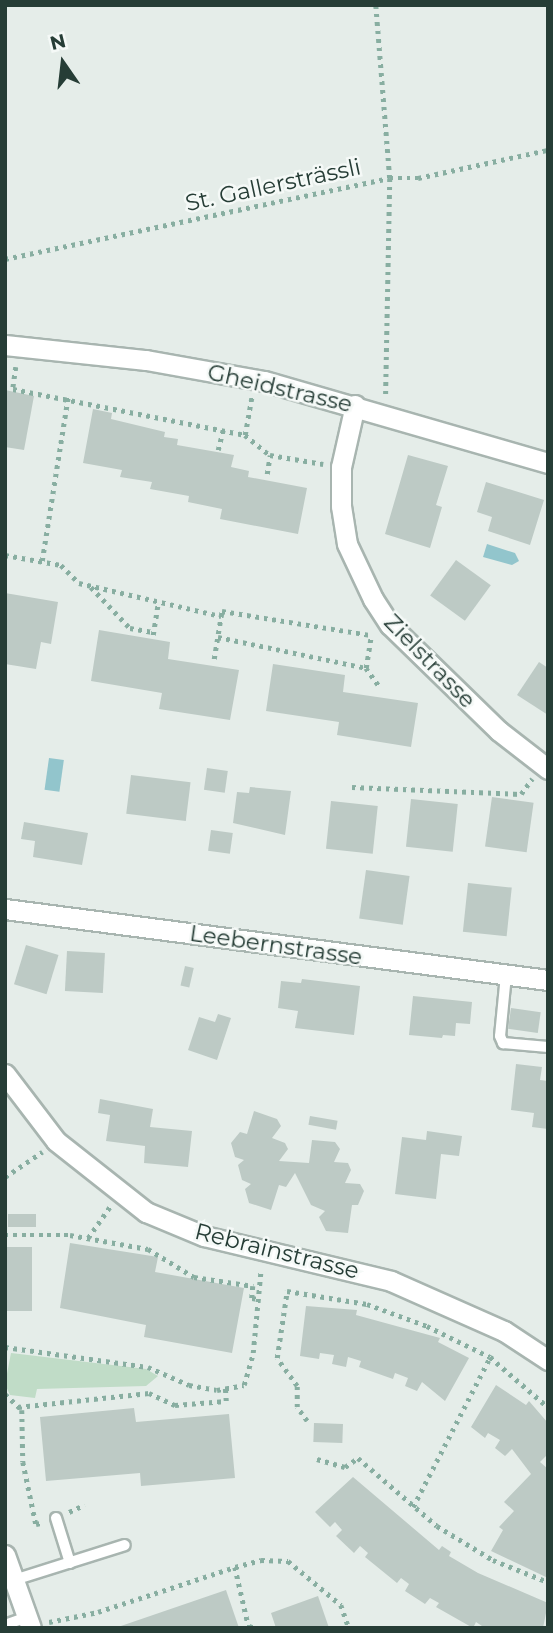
<!DOCTYPE html>
<html>
<head>
<meta charset="utf-8">
<style>
  body { margin:0 }
  #map { position:relative; width:553px; height:1633px; overflow:hidden; background:#e5ede9; font-family:Montserrat,sans-serif }
  div>[style] { position:absolute }
  [style*='--x'] { left:calc(var(--x)*1px); top:calc(var(--y)*1px); width:calc(var(--w)*1px); rotate:calc(var(--a)*1deg) }
  .green>* { inset:0; background:#c0dcc7 }
  .water>* { inset:0; background:#92c5cc; transform-origin:0 0 }
  .building>* { inset:0; background:#bdcac5; transform-origin:0 0 }
  .path>* { height:4.5px; margin-top:-2.25px; transform-origin:0; background:repeating-linear-gradient(90deg,#88aea1 0 3.5px,transparent 0 8.5px) }
  .roads { filter:drop-shadow(2px 0 #a8b5b0) drop-shadow(-2px 0 #a8b5b0) drop-shadow(0 2px #a8b5b0) drop-shadow(0 -2px #a8b5b0) }
  .lane>* { height:10px; margin:-5px; padding:0 5px; transform-origin:5px; border-radius:5px; background:#fff }
  .street>* { height:19px; margin:-9.5px; padding:0 9.5px; transform-origin:9.5px; border-radius:9.5px; background:#fff }
  span { translate:-50% -50%; white-space:nowrap; text-align:center; line-height:1.15; -webkit-text-stroke:5px #f5f9f7; paint-order:stroke }
  .street-label { font-size:23px; color:#263d36 }
  .frame { position:absolute; inset:0; border:7px solid #263d36; pointer-events:none }
  .north { position:absolute; left:28px; top:28px; width:70px; height:70px; -webkit-text-stroke:5px #f5f9f7; paint-order:stroke; rotate:346deg; font-size:19px; font-weight:700; line-height:28px; text-align:center; color:#263d36 }
  .north::after { content:''; display:block; margin:auto; width:24px; height:32px; background:#263d36; clip-path:polygon(50% 0,100% 100%,50% 72%,0 100%) }
</style>
</head>
<body>
<div id="map">
  <div class="green">
    <i style="clip-path:polygon(11px 1353px,146px 1369px,158px 1376px,146px 1386px,37px 1389px,35px 1398px,10px 1395px,5px 1384px)"></i>
  </div>
  <div class="water">
    <i style="clip-path:polygon(487px 544px,515px 553px,519px 561px,512px 565px,483px 557px)"></i>
    <i style="left:49px;top:758px;width:15px;height:32px;rotate:8deg"></i>
  </div>
  <div class="building">
    <i style="clip-path:polygon(5px 390px,34px 396px,24px 450px,5px 447px)"></i>
    <i style="clip-path:polygon(93px 409px,112px 413px,111px 419px,165px 432px,164px 437px,178px 439px,177px 445px,234px 455px,231px 467px,249px 471px,248px 477px,307px 488px,298px 534px,220px 519px,222px 509px,188px 502px,189px 496px,150px 489px,152px 482px,120px 477px,122px 470px,83px 463px)"></i>
    <i style="clip-path:polygon(408px 455px,448px 466px,436px 505px,442px 507px,430px 548px,385px 534px)"></i>
    <i style="clip-path:polygon(486px 482px,544px 500px,530px 545px,488px 531px,492px 517px,477px 512px)"></i>
    <i style="left:456px;top:560px;width:43px;height:44px;rotate:36deg"></i>
    <i style="clip-path:polygon(5px 593px,58px 602px,51px 644px,41px 642px,36px 669px,5px 664px)"></i>
    <i style="clip-path:polygon(99px 630px,170px 642px,168px 659px,239px 670px,230px 720px,159px 709px,162px 693px,91px 681px)"></i>
    <i style="clip-path:polygon(539px 662px,548px 668px,548px 715px,517px 695px)"></i>
    <i style="clip-path:polygon(273px 664px,345px 675px,343px 692px,418px 703px,411px 747px,337px 735px,339px 722px,266px 711px)"></i>
    <i style="left:207px;top:768px;width:21px;height:22px;rotate:8deg"></i>
    <i style="left:131px;top:775px;width:60px;height:39px;rotate:7deg"></i>
    <i style="clip-path:polygon(250px 787px,291px 791px,285px 835px,233px 823px,237px 792px,249px 793px)"></i>
    <i style="left:492px;top:797px;width:42px;height:50px;rotate:8deg"></i>
    <i style="left:411px;top:799px;width:47px;height:48px;rotate:6deg"></i>
    <i style="left:331px;top:801px;width:47px;height:48px;rotate:6deg"></i>
    <i style="clip-path:polygon(24px 822px,88px 833px,82px 865px,33px 857px,35px 841px,21px 839px)"></i>
    <i style="left:211px;top:830px;width:22px;height:21px;rotate:8deg"></i>
    <i style="left:366px;top:870px;width:44px;height:49px;rotate:8deg"></i>
    <i style="left:468px;top:883px;width:44px;height:49px;rotate:6deg"></i>
    <i style="left:26px;top:945px;width:34px;height:41px;rotate:17deg"></i>
    <i style="left:67px;top:951px;width:38px;height:40px;rotate:3deg"></i>
    <i style="left:185px;top:966px;width:9px;height:20px;rotate:13deg"></i>
    <i style="clip-path:polygon(302px 979px,360px 986px,354px 1035px,295px 1028px,298px 1011px,278px 1008px,281px 981px,301px 983px)"></i>
    <i style="clip-path:polygon(413px 996px,472px 1002px,470px 1024px,456px 1023px,455px 1036px,443px 1035px,442px 1038px,409px 1035px)"></i>
    <i style="left:511px;top:1008px;width:30px;height:21px;rotate:8deg"></i>
    <i style="clip-path:polygon(218px 1014px,231px 1018px,217px 1060px,188px 1050px,199px 1017px,215px 1022px)"></i>
    <i style="clip-path:polygon(516px 1064px,542px 1067px,540px 1080px,548px 1081px,548px 1129px,532px 1127px,534px 1113px,511px 1110px)"></i>
    <i style="clip-path:polygon(100px 1099px,153px 1109px,150px 1127px,192px 1131px,188px 1167px,144px 1163px,145px 1146px,106px 1141px,110px 1115px,98px 1113px)"></i>
    <i style="clip-path:polygon(254px 1111px,277px 1119px,281px 1126px,272px 1138px,285px 1143px,288px 1149px,279px 1161px,309px 1163px,312px 1140px,335px 1142px,340px 1149px,334px 1162px,348px 1163px,351px 1170px,345px 1183px,360px 1184px,364px 1191px,358px 1205px,352px 1205px,348px 1233px,326px 1231px,319px 1217px,325px 1211px,311px 1205px,295px 1173px,286px 1187px,279px 1185px,271px 1210px,249px 1203px,245px 1189px,251px 1184px,242px 1180px,238px 1165px,244px 1160px,235px 1157px,231px 1143px,240px 1132px,247px 1134px)"></i>
    <i style="left:310px;top:1116px;width:28px;height:9px;rotate:10deg"></i>
    <i style="clip-path:polygon(427px 1131px,462px 1136px,459px 1156px,441px 1154px,436px 1199px,395px 1194px,402px 1137px,426px 1140px)"></i>
    <i style="left:8px;top:1214px;width:28px;height:13px"></i>
    <i style="clip-path:polygon(70px 1243px,158px 1257px,155px 1272px,244px 1288px,232px 1353px,144px 1337px,146px 1325px,60px 1308px)"></i>
    <i style="left:5px;top:1247px;width:27px;height:64px"></i>
    <i style="clip-path:polygon(306px 1306px,357px 1310px,356px 1315px,440px 1338px,438px 1342px,469px 1358px,445px 1401px,422px 1382px,417px 1391px,405px 1386px,408px 1378px,395px 1373px,393px 1379px,359px 1367px,361px 1361px,348px 1357px,346px 1367px,332px 1364px,334px 1355px,320px 1353px,319px 1359px,300px 1356px)"></i>
    <i style="clip-path:polygon(496px 1385px,526px 1405px,529px 1401px,548px 1423px,548px 1454px,540px 1462px,548px 1469px,548px 1578px,491px 1551px,503px 1530px,499px 1527px,514px 1511px,504px 1502px,531px 1474px,512px 1449px,505px 1456px,495px 1448px,500px 1440px,488px 1433px,485px 1438px,471px 1427px)"></i>
    <i style="clip-path:polygon(134px 1408px,136px 1422px,229px 1414px,235px 1478px,141px 1486px,140px 1473px,46px 1481px,40px 1417px)"></i>
    <i style="left:314px;top:1423px;width:29px;height:19px;rotate:2deg"></i>
    <i style="clip-path:polygon(353px 1477px,439px 1550px,442px 1546px,451px 1552px,449px 1556px,478px 1573px,548px 1603px,543px 1628px,485px 1628px,476px 1622px,473px 1628px,436px 1607px,439px 1603px,430px 1598px,425px 1604px,405px 1591px,409px 1584px,401px 1578px,397px 1583px,365px 1557px,368px 1553px,360px 1546px,354px 1553px,336px 1536px,342px 1530px,335px 1522px,330px 1527px,315px 1512px)"></i>
    <i style="clip-path:polygon(226px 1590px,239px 1628px,118px 1628px,118px 1627px)"></i>
    <i style="clip-path:polygon(318px 1596px,329px 1628px,276px 1628px,271px 1613px)"></i>
  </div>
  <div class="path">
    <i style="--x:376;--y:5;--w:174;--a:85.4"></i>
    <i style="--x:390;--y:178;--w:218;--a:91.1"></i>
    <i style="--x:5;--y:259;--w:393;--a:-11.9"></i>
    <i style="--x:390;--y:178;--w:28;--a:0"></i>
    <i style="--x:418;--y:178;--w:133;--a:-12.2"></i>
    <i style="--x:16;--y:367;--w:22;--a:98"></i>
    <i style="--x:13;--y:389;--w:237;--a:11.2"></i>
    <i style="--x:245;--y:435;--w:32;--a:39"></i>
    <i style="--x:270;--y:455;--w:54;--a:9.6"></i>
    <i style="--x:245;--y:435;--w:39;--a:-80"></i>
    <i style="--x:218;--y:450;--w:21;--a:-76"></i>
    <i style="--x:267;--y:474;--w:19;--a:-81"></i>
    <i style="--x:5;--y:555;--w:57;--a:10.1"></i>
    <i style="--x:61;--y:565;--w:25;--a:45"></i>
    <i style="--x:79;--y:583;--w:146;--a:13.1"></i>
    <i style="--x:221;--y:616;--w:5;--a:-79"></i>
    <i style="--x:222;--y:611;--w:151;--a:9.2"></i>
    <i style="--x:42;--y:561;--w:166;--a:-81"></i>
    <i style="--x:91;--y:587;--w:57;--a:46.4"></i>
    <i style="--x:130;--y:628;--w:23;--a:10"></i>
    <i style="--x:153;--y:635;--w:33;--a:-81"></i>
    <i style="--x:218;--y:637;--w:151;--a:11.8"></i>
    <i style="--x:366;--y:668;--w:24;--a:54"></i>
    <i style="--x:214;--y:659;--w:44;--a:-80.8"></i>
    <i style="--x:366;--y:668;--w:33;--a:-81"></i>
    <i style="--x:352;--y:787;--w:169;--a:2.4"></i>
    <i style="--x:521;--y:794;--w:19;--a:-54"></i>
    <i style="--x:5;--y:1177;--w:45;--a:-34"></i>
    <i style="--x:5;--y:1235;--w:65;--a:0"></i>
    <i style="--x:70;--y:1235;--w:79;--a:10.2"></i>
    <i style="--x:148;--y:1249;--w:54;--a:31.3"></i>
    <i style="--x:194;--y:1277;--w:60;--a:8.7"></i>
    <i style="--x:253;--y:1286;--w:12;--a:95"></i>
    <i style="--x:252;--y:1298;--w:6;--a:9"></i>
    <i style="--x:88;--y:1238;--w:38;--a:-55"></i>
    <i style="--x:5;--y:1347;--w:144;--a:8"></i>
    <i style="--x:148;--y:1367;--w:45;--a:23.7"></i>
    <i style="--x:189;--y:1385;--w:28;--a:10"></i>
    <i style="--x:217;--y:1390;--w:27;--a:-10"></i>
    <i style="--x:244;--y:1385;--w:33;--a:-74"></i>
    <i style="--x:253;--y:1353;--w:84;--a:-84.6"></i>
    <i style="--x:5;--y:1394;--w:23;--a:43"></i>
    <i style="--x:22;--y:1410;--w:52;--a:88.9"></i>
    <i style="--x:23;--y:1462;--w:63;--a:78.2"></i>
    <i style="--x:36;--y:1524;--w:5;--a:-11"></i>
    <i style="--x:18;--y:1407;--w:132;--a:-6.1"></i>
    <i style="--x:149;--y:1393;--w:29;--a:25"></i>
    <i style="--x:175;--y:1405;--w:51;--a:-4.5"></i>
    <i style="--x:226;--y:1401;--w:13;--a:-94"></i>
    <i style="--x:307;--y:1421;--w:17;--a:-126"></i>
    <i style="--x:297;--y:1407;--w:21;--a:-90"></i>
    <i style="--x:297;--y:1386;--w:34;--a:-126"></i>
    <i style="--x:277;--y:1358;--w:68;--a:-81.5"></i>
    <i style="--x:287;--y:1291;--w:81;--a:9.2"></i>
    <i style="--x:367;--y:1304;--w:64;--a:20.1"></i>
    <i style="--x:427;--y:1326;--w:70;--a:26.2"></i>
    <i style="--x:490;--y:1357;--w:77;--a:40.8"></i>
    <i style="--x:317;--y:1459;--w:29;--a:16"></i>
    <i style="--x:345;--y:1467;--w:16;--a:-35"></i>
    <i style="--x:358;--y:1458;--w:104;--a:40.7"></i>
    <i style="--x:437;--y:1526;--w:66;--a:31.3"></i>
    <i style="--x:493;--y:1560;--w:59;--a:21.8"></i>
    <i style="--x:413;--y:1507;--w:171;--a:-62.8"></i>
    <i style="--x:69;--y:1512;--w:17;--a:-25"></i>
    <i style="--x:235;--y:1567;--w:27;--a:-15"></i>
    <i style="--x:261;--y:1560;--w:27;--a:2"></i>
    <i style="--x:288;--y:1561;--w:69;--a:39.7"></i>
    <i style="--x:341;--y:1605;--w:24;--a:71"></i>
    <i style="--x:49;--y:1622;--w:50;--a:-11.5"></i>
    <i style="--x:98;--y:1612;--w:144;--a:-18.2"></i>
    <i style="--x:235;--y:1567;--w:63;--a:77.1"></i>
    <i style="--x:249;--y:1626;--w:6;--a:18"></i>
  </div>
  <div class="roads">
    <div class="lane">
      <i style="--x:506;--y:975;--w:61;--a:95.6"></i>
      <i style="--x:500;--y:1036;--w:8;--a:67"></i>
      <i style="--x:503;--y:1043;--w:45;--a:5.1"></i>
      <i style="--x:56;--y:1518;--w:47;--a:72.7"></i>
      <i style="--x:14;--y:1580;--w:116;--a:-17.5"></i>
      <i style="--x:5;--y:1625;--w:23;--a:-20"></i>
    </div>
    <div class="street">
      <i style="--x:5;--y:345;--w:142;--a:6.1"></i>
      <i style="--x:146;--y:360;--w:120;--a:10.1"></i>
      <i style="--x:264;--y:381;--w:296;--a:16.1"></i>
      <i style="--x:355;--y:405;--w:64;--a:102.7"></i>
      <i style="--x:341;--y:467;--w:39;--a:90"></i>
      <i style="--x:341;--y:506;--w:38;--a:81"></i>
      <i style="--x:347;--y:544;--w:61;--a:64.7"></i>
      <i style="--x:373;--y:599;--w:31;--a:57"></i>
      <i style="--x:390;--y:625;--w:152;--a:44.2"></i>
      <i style="--x:499;--y:731;--w:62;--a:37.8"></i>
      <i style="--x:5;--y:909;--w:548;--a:7.45"></i>
      <i style="--x:5;--y:1074;--w:84;--a:52.7"></i>
      <i style="--x:56;--y:1141;--w:115;--a:38.3"></i>
      <i style="--x:146;--y:1212;--w:63;--a:22.5"></i>
      <i style="--x:204;--y:1236;--w:192;--a:13.5"></i>
      <i style="--x:391;--y:1281;--w:124;--a:23.9"></i>
      <i style="--x:504;--y:1331;--w:53;--a:33.4"></i>
      <i style="--x:5;--y:1555;--w:77;--a:70.4"></i>
    </div>
  </div>
  <div class="street-label">
    <span style="left:273px;top:185px;rotate:-12deg">St. Gallersträssli</span>
    <span style="left:280px;top:388px;rotate:13deg">Gheidstrasse</span>
    <span style="left:430px;top:661px;rotate:46deg">Zielstrasse</span>
    <span style="left:276px;top:945px;rotate:8deg">Leebernstrasse</span>
    <span style="left:277px;top:1251px;rotate:14deg">Rebrainstrasse</span>
  </div>
  <div class="frame"></div>
  <div class="north">N</div>
</div>
</body>
</html>
